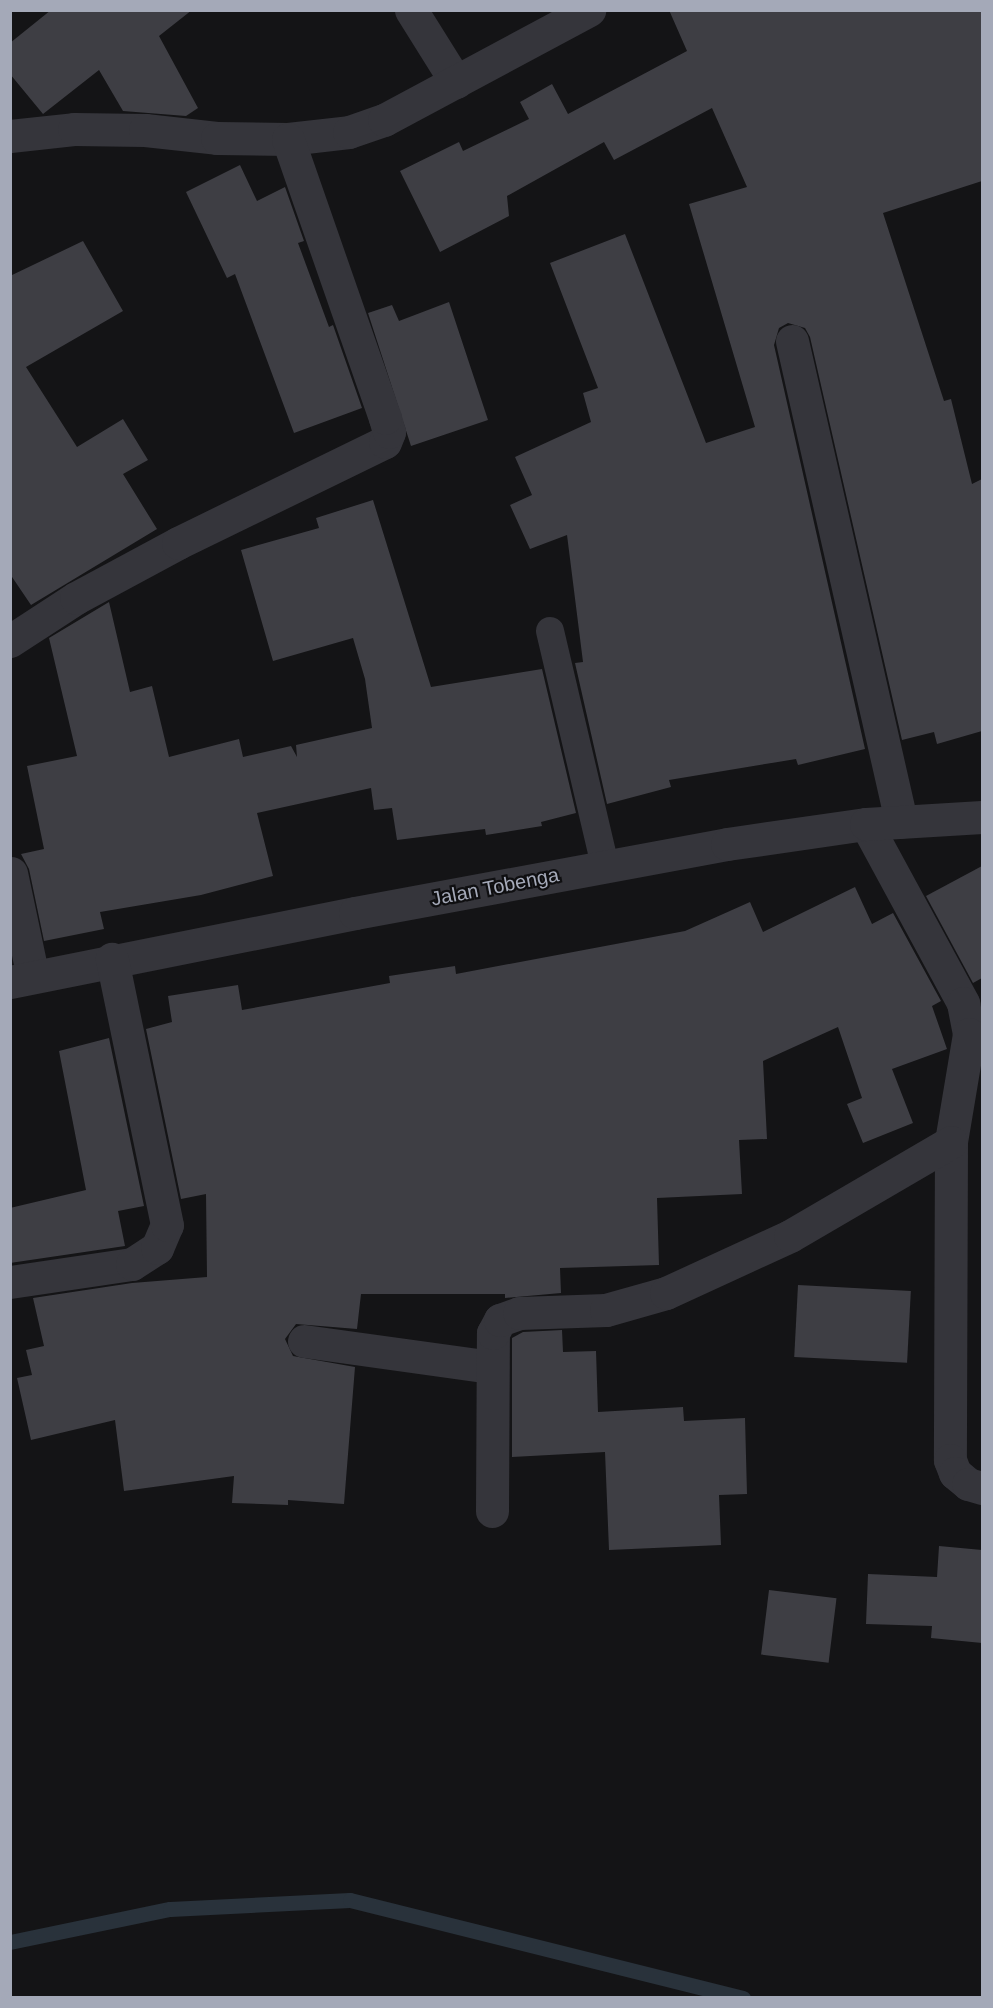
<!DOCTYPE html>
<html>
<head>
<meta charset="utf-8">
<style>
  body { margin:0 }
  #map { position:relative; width:993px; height:2008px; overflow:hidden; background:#141416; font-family:Helvetica,sans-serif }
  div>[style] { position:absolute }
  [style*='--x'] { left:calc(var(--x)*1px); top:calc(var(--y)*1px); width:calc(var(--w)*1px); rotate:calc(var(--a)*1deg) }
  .stream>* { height:15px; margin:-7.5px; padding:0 7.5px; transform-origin:7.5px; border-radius:7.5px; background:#29323b }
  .building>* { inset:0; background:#3e3e44; transform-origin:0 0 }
  .lane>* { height:28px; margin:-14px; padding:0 14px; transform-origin:14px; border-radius:14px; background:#35353b }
  .street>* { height:33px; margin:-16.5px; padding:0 16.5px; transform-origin:16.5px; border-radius:16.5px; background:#35353b }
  span { translate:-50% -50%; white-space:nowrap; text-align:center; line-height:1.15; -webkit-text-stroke:4.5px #0f0f11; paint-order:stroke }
  .street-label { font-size:20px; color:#a4a9b8 }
  .frame { position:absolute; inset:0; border:12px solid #a4a9b8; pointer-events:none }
</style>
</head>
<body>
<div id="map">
  <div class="stream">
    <i style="--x:10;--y:1942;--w:163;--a:-11.7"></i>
    <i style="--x:170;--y:1909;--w:180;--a:-2.9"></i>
    <i style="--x:350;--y:1900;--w:405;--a:14"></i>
  </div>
  <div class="building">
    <i style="clip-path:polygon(51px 10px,192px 10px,159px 36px,198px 108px,186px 116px,123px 111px,99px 70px,43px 114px,10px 74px,10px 43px)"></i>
    <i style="clip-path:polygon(669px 10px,982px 10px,982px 181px,883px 213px,944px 401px,951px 399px,972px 484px,982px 479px,982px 731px,937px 744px,934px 732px,902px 740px,810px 337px,805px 328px,788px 323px,779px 328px,774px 345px,865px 749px,798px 765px,796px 759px,669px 780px,671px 787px,607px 804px,575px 663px,583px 662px,567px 535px,530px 549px,510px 505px,532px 495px,515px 457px,591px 422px,583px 393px,598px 388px,550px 263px,625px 234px,706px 443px,755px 427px,689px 204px,747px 187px,712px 108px,614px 160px,604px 142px,507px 196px,509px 216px,440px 252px,400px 171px,459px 142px,463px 151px,529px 119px,520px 102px,552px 84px,568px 114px,687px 51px)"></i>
    <i style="clip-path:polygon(240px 165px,257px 201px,285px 187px,304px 241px,298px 243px,329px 327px,333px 325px,362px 408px,294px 433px,235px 274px,227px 278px,186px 192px)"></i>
    <i style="clip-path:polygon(83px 241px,123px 311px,26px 367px,77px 447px,123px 419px,148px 460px,123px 474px,157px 529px,31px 605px,10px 574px,10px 276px)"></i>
    <i style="clip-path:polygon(449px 302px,488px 420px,411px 446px,368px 313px,392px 305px,399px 321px)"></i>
    <i style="clip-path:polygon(373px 500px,431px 687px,542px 669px,576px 813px,541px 822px,542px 826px,486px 835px,485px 829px,397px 840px,392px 808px,374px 810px,371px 788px,257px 813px,273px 876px,201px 895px,100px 912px,104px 929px,44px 941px,29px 869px,21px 854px,44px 849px,27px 766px,77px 756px,49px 638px,109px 602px,130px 692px,152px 686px,169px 757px,239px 739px,243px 757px,291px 746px,297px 757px,296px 745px,372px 728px,365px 679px,353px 638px,273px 661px,241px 550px,319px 528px,316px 518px)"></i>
    <i style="clip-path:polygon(982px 866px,982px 978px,973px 983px,926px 896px)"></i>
    <i style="clip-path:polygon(855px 887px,872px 924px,893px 913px,941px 1001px,932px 1006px,947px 1049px,892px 1069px,913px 1123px,863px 1143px,847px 1104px,862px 1098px,838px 1027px,763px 1061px,767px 1139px,739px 1140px,742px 1194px,657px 1198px,659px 1265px,560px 1268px,561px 1293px,505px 1298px,505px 1294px,361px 1294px,357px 1329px,296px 1324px,285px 1339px,293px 1356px,355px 1367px,344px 1504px,288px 1500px,288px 1505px,232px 1503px,234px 1476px,124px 1491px,115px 1420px,31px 1440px,17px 1378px,32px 1375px,26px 1350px,44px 1346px,33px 1298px,132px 1283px,207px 1277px,206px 1194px,181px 1199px,146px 1029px,172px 1022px,168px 996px,238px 985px,242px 1010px,390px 983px,389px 976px,455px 966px,456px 974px,685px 931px,750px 902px,763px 932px)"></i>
    <i style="clip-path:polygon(109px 1038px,144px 1206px,118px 1211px,125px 1246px,10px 1263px,10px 1208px,86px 1190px,59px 1051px)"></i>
    <i style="left:798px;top:1285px;width:113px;height:72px;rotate:3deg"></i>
    <i style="clip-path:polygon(562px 1330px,563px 1352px,596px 1351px,598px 1412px,683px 1407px,684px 1421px,745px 1418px,747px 1494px,719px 1495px,721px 1545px,609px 1550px,605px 1452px,512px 1457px,512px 1338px,523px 1332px)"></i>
    <i style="clip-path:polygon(939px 1546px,982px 1550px,982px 1643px,931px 1638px,932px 1626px,866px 1624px,868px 1574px,937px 1577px)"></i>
    <i style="left:769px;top:1590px;width:68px;height:65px;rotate:7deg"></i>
  </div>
  <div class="lane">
    <i style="--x:550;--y:631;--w:241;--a:76.8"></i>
  </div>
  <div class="street">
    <i style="--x:411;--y:10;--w:85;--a:58"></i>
    <i style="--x:10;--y:136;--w:64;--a:-6.2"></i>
    <i style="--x:74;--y:129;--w:71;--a:0.8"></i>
    <i style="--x:145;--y:130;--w:72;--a:6.3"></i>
    <i style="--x:217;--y:138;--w:71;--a:0.8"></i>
    <i style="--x:288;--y:139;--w:61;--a:-6.5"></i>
    <i style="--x:349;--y:132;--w:37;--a:-19"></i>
    <i style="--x:384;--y:120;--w:233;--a:-28.2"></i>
    <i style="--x:792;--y:341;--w:493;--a:77.2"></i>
    <i style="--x:10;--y:641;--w:79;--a:-33.1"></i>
    <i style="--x:76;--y:598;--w:116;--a:-28.3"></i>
    <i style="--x:178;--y:543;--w:230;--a:-26"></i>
    <i style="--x:385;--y:442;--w:11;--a:-68"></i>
    <i style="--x:389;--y:432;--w:15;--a:-106"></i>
    <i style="--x:385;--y:418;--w:295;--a:-109.2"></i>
    <i style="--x:866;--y:824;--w:204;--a:61.5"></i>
    <i style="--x:963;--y:1003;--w:32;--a:79"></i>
    <i style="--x:969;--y:1034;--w:109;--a:99.5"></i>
    <i style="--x:951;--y:1142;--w:318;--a:90.2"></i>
    <i style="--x:950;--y:1460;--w:14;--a:69"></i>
    <i style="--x:955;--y:1473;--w:17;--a:40"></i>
    <i style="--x:968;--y:1484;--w:15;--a:16"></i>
    <i style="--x:11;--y:873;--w:106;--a:78.1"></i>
    <i style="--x:10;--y:982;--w:352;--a:-11.3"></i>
    <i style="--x:355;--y:913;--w:378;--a:-10.5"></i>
    <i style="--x:727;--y:844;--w:140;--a:-8.2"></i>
    <i style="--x:866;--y:824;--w:116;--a:-3.5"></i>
    <i style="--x:10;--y:1282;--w:123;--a:-8.4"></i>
    <i style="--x:132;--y:1264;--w:30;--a:-33"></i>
    <i style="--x:157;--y:1248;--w:25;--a:-67"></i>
    <i style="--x:167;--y:1225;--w:272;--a:-101.7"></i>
    <i style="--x:304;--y:1341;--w:190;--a:7.9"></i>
    <i style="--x:492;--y:1511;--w:178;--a:-89.7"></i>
    <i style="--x:493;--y:1333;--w:15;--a:-62"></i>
    <i style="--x:500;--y:1320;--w:20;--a:-20"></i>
    <i style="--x:519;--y:1313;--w:87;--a:-2"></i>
    <i style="--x:606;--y:1310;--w:62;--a:-15.8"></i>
    <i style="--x:666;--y:1293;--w:136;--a:-24.7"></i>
    <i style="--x:790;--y:1236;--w:186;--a:-30.3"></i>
  </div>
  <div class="street-label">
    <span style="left:495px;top:887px;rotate:-11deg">Jalan Tobenga</span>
  </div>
  <div class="frame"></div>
</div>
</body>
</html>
